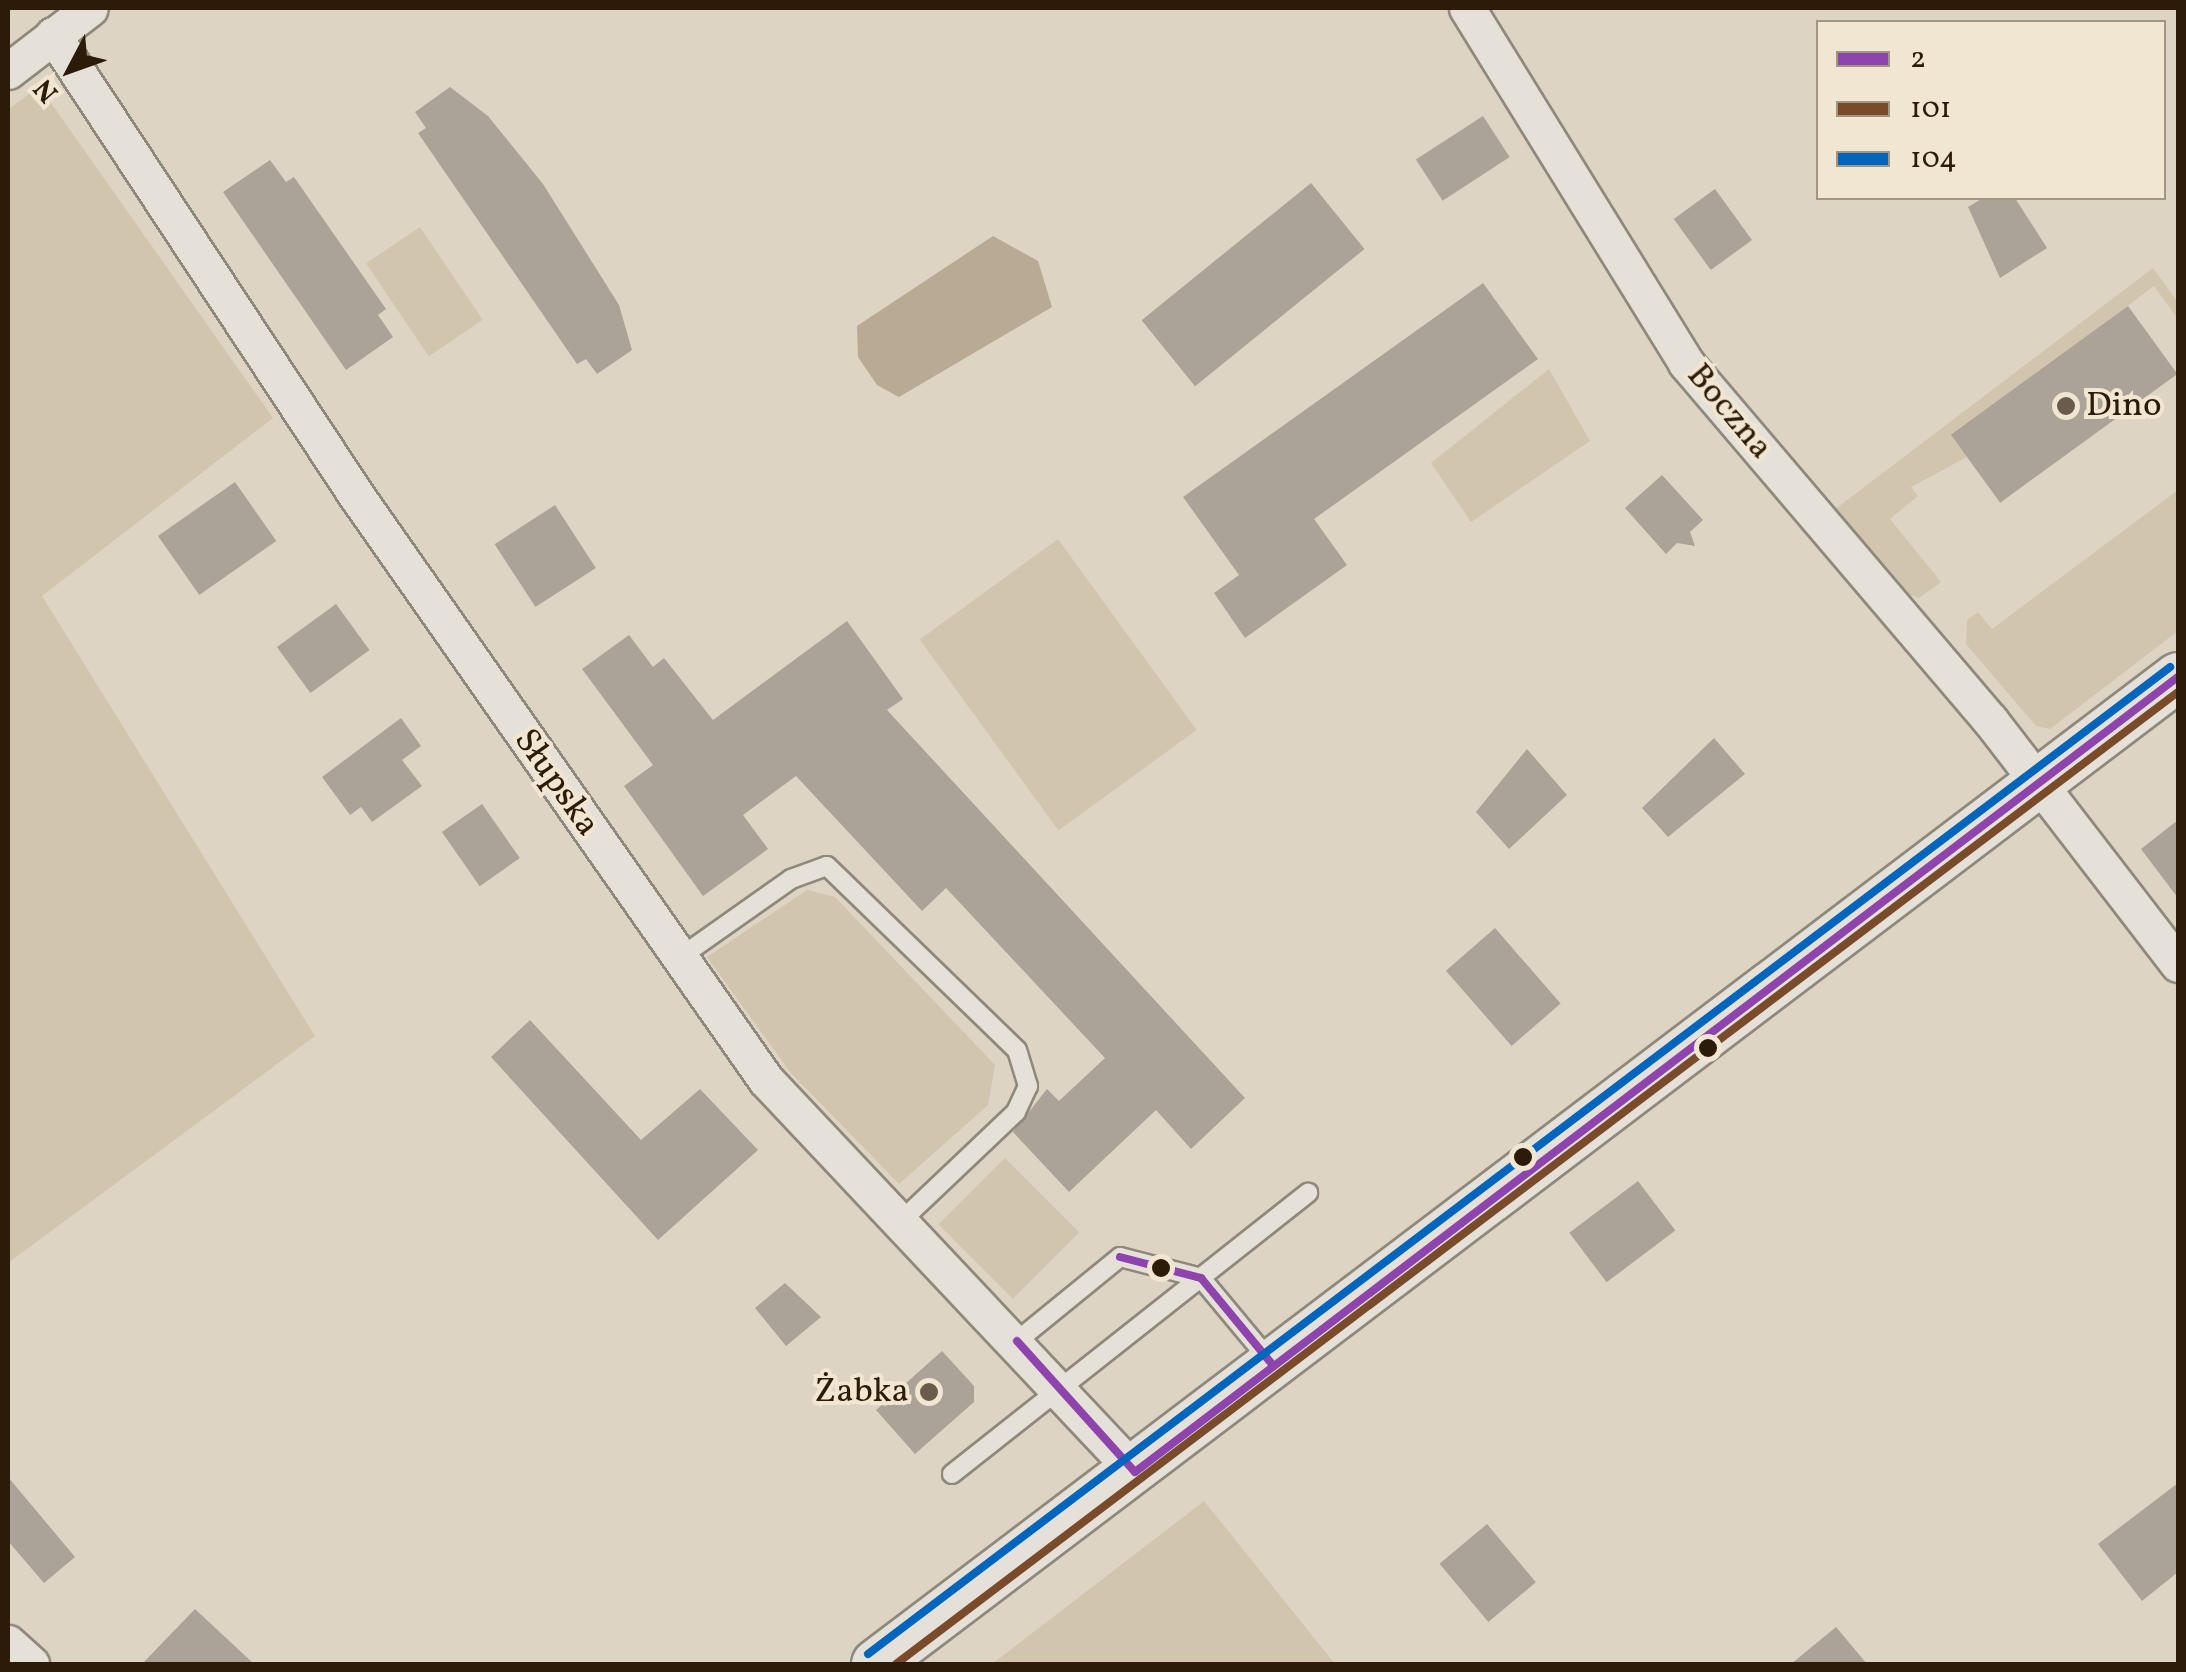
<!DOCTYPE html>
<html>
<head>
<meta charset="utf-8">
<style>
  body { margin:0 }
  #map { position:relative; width:2186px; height:1672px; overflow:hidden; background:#ded4c4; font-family:Vollkorn,serif }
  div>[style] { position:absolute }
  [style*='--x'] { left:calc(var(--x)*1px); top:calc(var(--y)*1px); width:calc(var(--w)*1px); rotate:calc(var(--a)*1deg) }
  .green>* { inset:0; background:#d2c5ae; transform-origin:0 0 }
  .water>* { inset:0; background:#b8aa93 }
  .building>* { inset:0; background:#aba397; transform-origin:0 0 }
  .roads { filter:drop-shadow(2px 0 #8f887c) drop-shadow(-2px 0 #8f887c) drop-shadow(0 2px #8f887c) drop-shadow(0 -2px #8f887c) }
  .lane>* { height:18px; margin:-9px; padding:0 9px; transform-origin:9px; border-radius:9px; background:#e5e1d8 }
  .street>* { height:35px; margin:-17.5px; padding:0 17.5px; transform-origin:17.5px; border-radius:17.5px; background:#e5e1d8 }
  .secondary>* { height:48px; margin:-24px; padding:0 24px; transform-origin:24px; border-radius:24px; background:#e5e1d8 }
  .bus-1>* { height:8px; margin:-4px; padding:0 4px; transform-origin:4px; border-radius:4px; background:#8e44ad }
  .bus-2>* { height:8px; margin:-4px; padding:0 4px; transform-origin:4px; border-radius:4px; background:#7a4b2a }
  .bus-3>* { height:8px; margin:-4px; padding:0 4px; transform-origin:4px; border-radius:4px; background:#0065bd }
  .dots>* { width:28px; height:28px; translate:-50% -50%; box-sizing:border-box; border:5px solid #f0e6d2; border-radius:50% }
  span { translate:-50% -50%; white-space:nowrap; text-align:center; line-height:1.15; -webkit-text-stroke:8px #f0e6d2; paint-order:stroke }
  .poi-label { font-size:35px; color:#2c1b09 }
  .left { translate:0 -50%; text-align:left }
  .right { translate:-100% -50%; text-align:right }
  .street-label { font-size:35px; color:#2c1b09 }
  .frame { position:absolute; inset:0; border:10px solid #2c1b09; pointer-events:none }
  .legend { position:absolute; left:1816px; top:20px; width:350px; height:180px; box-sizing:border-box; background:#f0e6d2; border:2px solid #a29582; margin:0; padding:12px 18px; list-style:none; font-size:30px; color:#2c1b09 }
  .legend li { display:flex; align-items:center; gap:20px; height:50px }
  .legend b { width:50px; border:2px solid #a29582 }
  .north { position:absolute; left:20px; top:20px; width:100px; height:100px; -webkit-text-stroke:8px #f0e6d2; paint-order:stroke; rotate:229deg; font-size:28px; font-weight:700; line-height:40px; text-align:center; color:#2c1b09 }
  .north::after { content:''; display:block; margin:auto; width:35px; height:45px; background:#2c1b09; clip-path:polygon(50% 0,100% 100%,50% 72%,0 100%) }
</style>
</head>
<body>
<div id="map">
  <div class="green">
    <i style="clip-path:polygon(39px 86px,273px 418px,42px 596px,315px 1036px,8px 1263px,8px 110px)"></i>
    <i style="left:420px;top:227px;width:112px;height:65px;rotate:56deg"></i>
    <i style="clip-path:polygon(2153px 268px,2178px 302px,2178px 319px,2154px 286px,1953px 438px,1967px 457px,1911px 487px,1918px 496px,1890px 519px,1941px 582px,1919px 598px,1900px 592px,1830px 513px)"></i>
    <i style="clip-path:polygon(1549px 369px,1590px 441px,1471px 522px,1431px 463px)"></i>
    <i style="clip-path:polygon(2178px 490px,2178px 631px,2050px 729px,2036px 726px,1966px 644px,1967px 620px,1978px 612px,1992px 629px)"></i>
    <i style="left:1058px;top:539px;width:236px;height:171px;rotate:54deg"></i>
    <i style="clip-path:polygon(807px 890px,835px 897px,995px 1065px,988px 1105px,899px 1184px,790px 1072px,707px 957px)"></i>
    <i style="left:1005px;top:1158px;width:105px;height:94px;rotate:45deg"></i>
    <i style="clip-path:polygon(1204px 1501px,1335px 1664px,992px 1664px,1186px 1515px)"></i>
  </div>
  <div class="water">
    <i style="clip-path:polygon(993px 236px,1038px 261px,1052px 307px,899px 397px,877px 385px,858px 357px,857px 326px)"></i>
  </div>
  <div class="building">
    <i style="clip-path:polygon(450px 87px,488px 116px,543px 184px,619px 305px,632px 350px,597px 374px,586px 359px,577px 364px,418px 133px,426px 128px,415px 112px)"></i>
    <i style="left:1483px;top:116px;width:49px;height:80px;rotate:57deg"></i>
    <i style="clip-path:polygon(270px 160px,286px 182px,294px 177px,386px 309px,378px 315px,393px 337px,346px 370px,223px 192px)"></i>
    <i style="left:1311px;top:183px;width:85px;height:218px;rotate:51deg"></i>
    <i style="left:1715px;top:189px;width:63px;height:51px;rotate:54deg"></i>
    <i style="clip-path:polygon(1983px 198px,2015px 198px,2047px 248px,2000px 278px,1968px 207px)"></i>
    <i style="clip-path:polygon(1483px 283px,1538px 359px,1314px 519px,1347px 565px,1245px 638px,1214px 593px,1239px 575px,1183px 497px)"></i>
    <i style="left:2128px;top:306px;width:84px;height:219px;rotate:54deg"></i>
    <i style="clip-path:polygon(1662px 475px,1703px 520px,1690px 532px,1695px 546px,1677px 543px,1666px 554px,1625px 508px)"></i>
    <i style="left:235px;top:482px;width:72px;height:94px;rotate:55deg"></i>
    <i style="left:555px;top:505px;width:75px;height:72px;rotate:57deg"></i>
    <i style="left:336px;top:604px;width:57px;height:73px;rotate:54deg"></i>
    <i style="clip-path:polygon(847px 621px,903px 699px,887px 710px,1245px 1098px,1191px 1149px,1156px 1110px,1069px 1192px,1013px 1132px,1047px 1089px,1059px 1101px,1105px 1058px,946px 888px,922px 911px,796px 776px,743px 815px,768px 849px,703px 896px,624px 786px,653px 765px,582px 669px,629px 635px,653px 667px,664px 658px,713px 720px)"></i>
    <i style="clip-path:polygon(401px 718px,421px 746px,402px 760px,422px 786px,372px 822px,361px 807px,350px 815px,322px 777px)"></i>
    <i style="clip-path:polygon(1714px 738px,1745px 774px,1668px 837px,1642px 808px)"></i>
    <i style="clip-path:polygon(1527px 749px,1567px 795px,1509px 849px,1476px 812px)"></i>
    <i style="left:482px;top:804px;width:66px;height:49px;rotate:55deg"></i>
    <i style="clip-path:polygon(2178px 820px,2178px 898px,2141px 849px)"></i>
    <i style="left:1495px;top:928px;width:100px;height:65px;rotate:49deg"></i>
    <i style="clip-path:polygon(530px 1020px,641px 1140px,700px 1089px,758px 1150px,658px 1240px,491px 1057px)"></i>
    <i style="left:1638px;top:1181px;width:62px;height:86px;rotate:53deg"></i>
    <i style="clip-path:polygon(785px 1283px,821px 1317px,786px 1346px,755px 1308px)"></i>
    <i style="clip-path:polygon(942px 1351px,974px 1386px,974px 1402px,915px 1454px,876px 1410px)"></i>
    <i style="clip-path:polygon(8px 1477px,75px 1557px,44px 1583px,8px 1541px)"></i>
    <i style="clip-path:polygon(2178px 1483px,2178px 1572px,2142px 1601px,2098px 1544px)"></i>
    <i style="left:1487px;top:1524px;width:76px;height:62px;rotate:50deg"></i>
    <i style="clip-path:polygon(195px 1609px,254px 1664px,142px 1664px)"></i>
    <i style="clip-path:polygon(1836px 1627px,1867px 1664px,1791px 1664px)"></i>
  </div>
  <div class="roads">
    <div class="lane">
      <i style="--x:679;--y:958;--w:137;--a:-35.2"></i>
      <i style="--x:791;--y:879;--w:38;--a:-20"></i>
      <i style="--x:827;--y:866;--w:264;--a:44.1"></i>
      <i style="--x:1017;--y:1050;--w:38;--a:73"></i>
      <i style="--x:1028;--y:1086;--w:29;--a:115"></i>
      <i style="--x:1016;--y:1112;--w:158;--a:136.5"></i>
      <i style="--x:1017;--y:1341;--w:133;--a:-39.2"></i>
      <i style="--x:1120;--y:1257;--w:84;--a:14.5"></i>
      <i style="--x:1201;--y:1278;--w:108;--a:50.3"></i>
      <i style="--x:952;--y:1474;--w:454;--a:-38.3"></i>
    </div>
    <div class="street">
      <i style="--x:1467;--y:8;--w:417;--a:58.3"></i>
      <i style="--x:1686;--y:363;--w:469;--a:49.6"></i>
      <i style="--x:1990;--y:720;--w:308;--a:52.4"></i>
      <i style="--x:53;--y:35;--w:551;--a:56.63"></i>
      <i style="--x:356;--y:495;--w:714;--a:54.98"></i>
      <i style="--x:766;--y:1080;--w:538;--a:46.73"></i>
      <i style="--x:8;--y:71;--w:103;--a:-37.5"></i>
      <i style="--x:8;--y:1643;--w:31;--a:42"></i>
    </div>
    <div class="secondary">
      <i style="--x:876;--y:1664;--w:1634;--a:-37.16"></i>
    </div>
  </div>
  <div class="bus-1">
    <i style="--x:1120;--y:1257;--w:84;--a:14.5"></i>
    <i style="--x:1201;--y:1278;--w:110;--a:50.5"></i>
    <i style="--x:1017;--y:1341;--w:176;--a:48"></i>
    <i style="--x:1135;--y:1472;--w:1311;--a:-37.32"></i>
  </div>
  <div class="bus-2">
    <i style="--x:896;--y:1664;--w:1609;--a:-37.17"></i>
  </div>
  <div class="bus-3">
    <i style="--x:868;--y:1654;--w:1634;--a:-37.16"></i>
  </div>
  <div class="dots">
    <i style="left:2066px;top:406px;background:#6a5c4a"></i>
    <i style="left:1708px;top:1048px;background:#2c1b09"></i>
    <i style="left:1523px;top:1157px;background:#2c1b09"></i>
    <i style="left:1161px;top:1268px;background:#2c1b09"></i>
    <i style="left:929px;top:1392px;background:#6a5c4a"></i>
  </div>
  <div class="poi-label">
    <span class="left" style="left:2086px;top:406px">Dino</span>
    <span class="right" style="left:909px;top:1392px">Żabka</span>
  </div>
  <div class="street-label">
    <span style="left:1729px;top:412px;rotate:50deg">Boczna</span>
    <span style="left:556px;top:783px;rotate:55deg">Słupska</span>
  </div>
  <div class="frame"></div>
  <ul class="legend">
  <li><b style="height:12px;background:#8e44ad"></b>2</li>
  <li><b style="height:12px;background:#7a4b2a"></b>101</li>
  <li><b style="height:12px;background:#0065bd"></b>104</li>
  </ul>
  <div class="north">N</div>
</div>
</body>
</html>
